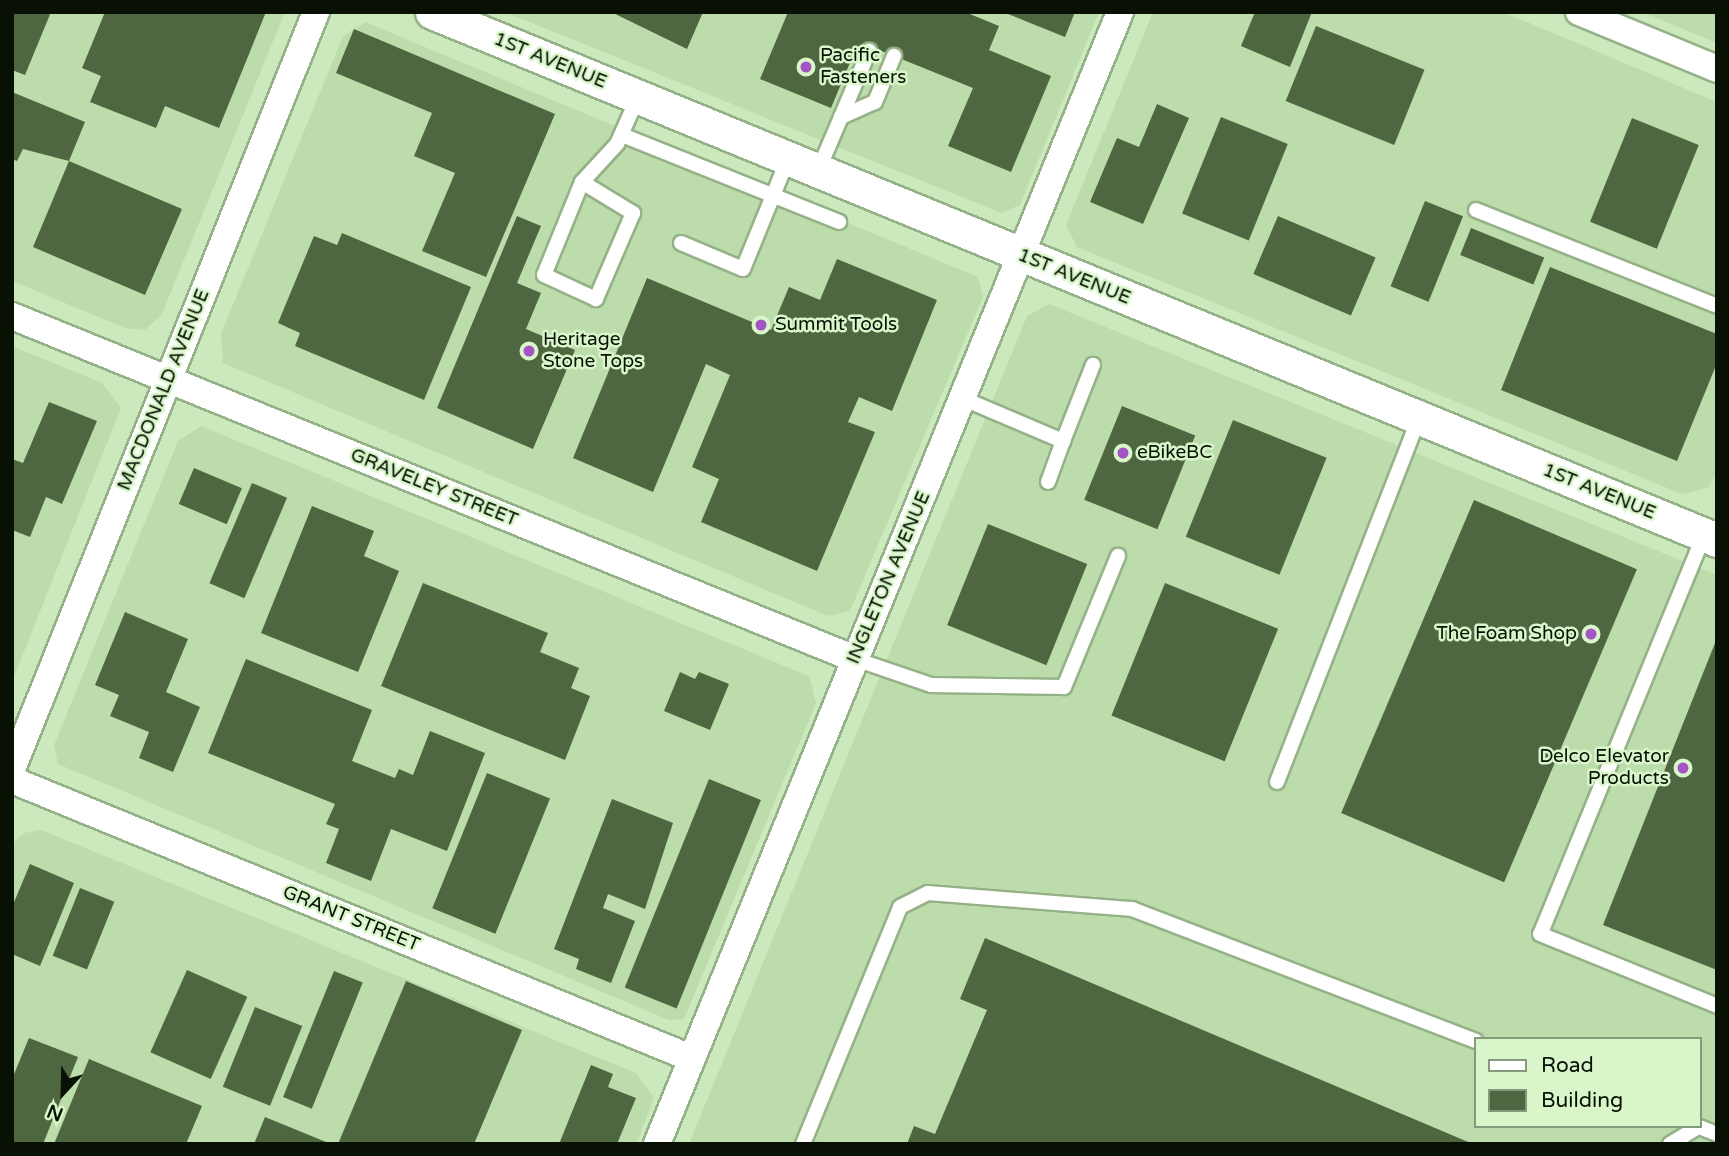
<!DOCTYPE html>
<html>
<head>
<meta charset="utf-8">
<style>
  body { margin:0 }
  #map { position:relative; width:1729px; height:1156px; overflow:hidden; background:#cce9bd; font-family:"Varela Round",sans-serif }
  div>[style] { position:absolute }
  [style*='--x'] { left:calc(var(--x)*1px); top:calc(var(--y)*1px); width:calc(var(--w)*1px); rotate:calc(var(--a)*1deg) }
  .built>* { inset:0; background:#bcddab }
  .building>* { inset:0; background:#4e6740; transform-origin:0 0 }
  .roads { filter:drop-shadow(2px 0 #95b187) drop-shadow(-2px 0 #95b187) drop-shadow(0 2px #95b187) drop-shadow(0 -2px #95b187) }
  .service>* { height:14px; margin:-7px; padding:0 7px; transform-origin:7px; border-radius:7px; background:#fff }
  .minor>* { height:26px; margin:-13px; padding:0 13px; transform-origin:13px; border-radius:13px; background:#fff }
  .tertiary>* { height:33px; margin:-16.5px; padding:0 16.5px; transform-origin:16.5px; border-radius:16.5px; background:#fff }
  .dots>* { width:19px; height:19px; translate:-50% -50%; box-sizing:border-box; border:4px solid #d9f6ca; border-radius:50% }
  span { translate:-50% -50%; white-space:nowrap; text-align:center; line-height:1.15; -webkit-text-stroke:5px #d9f6ca; paint-order:stroke }
  .poi-label { font-size:19px; color:#081104 }
  .left { translate:0 -50%; text-align:left }
  .right { translate:-100% -50%; text-align:right }
  .street-label { font-size:19px; color:#081104 }
  .frame { position:absolute; inset:0; border:14px solid #081104; pointer-events:none }
  .legend { position:absolute; left:1474px; top:1037px; width:228px; height:91px; box-sizing:border-box; background:#d9f6ca; border:2px solid #859a7b; margin:0; padding:9px 12px; list-style:none; font-size:21px; color:#081104 }
  .legend li { display:flex; align-items:center; gap:14px; height:35px }
  .legend b { width:35px; border:2px solid #859a7b }
  .north { position:absolute; left:28px; top:1058px; width:70px; height:70px; -webkit-text-stroke:5px #d9f6ca; paint-order:stroke; rotate:202deg; font-size:19px; font-weight:700; line-height:28px; text-align:center; color:#081104 }
  .north::after { content:''; display:block; margin:auto; width:24px; height:32px; background:#081104; clip-path:polygon(50% 0,100% 100%,50% 72%,0 100%) }
</style>
</head>
<body>
<div id="map">
  <div class="built">
    <i style="clip-path:polygon(12px 12px,285px 12px,162px 314px,145px 330px,125px 328px,12px 281px)"></i>
    <i style="clip-path:polygon(505px 12px,1099px 12px,1020px 205px,1001px 213px)"></i>
    <i style="clip-path:polygon(1153px 12px,1503px 12px,1717px 102px,1717px 473px,1708px 488px,1682px 494px,1077px 247px,1066px 225px)"></i>
    <i style="clip-path:polygon(1642px 12px,1717px 12px,1717px 43px)"></i>
    <i style="clip-path:polygon(365px 22px,978px 277px,983px 297px,850px 611px,828px 616px,223px 363px,221px 334px,343px 36px)"></i>
    <i style="clip-path:polygon(evenodd,1049px 304px,1717px 575px,1717px 1144px,689px 1144px,1027px 316px,1049px 304px,1475px 1039px,1699px 1039px,1699px 1126px,1475px 1126px,1475px 1039px)"></i>
    <i style="clip-path:polygon(12px 346px,102px 383px,121px 408px,12px 682px)"></i>
    <i style="clip-path:polygon(201px 426px,809px 676px,816px 703px,684px 1019px,669px 1020px,58px 764px,54px 745px,178px 441px)"></i>
    <i style="clip-path:polygon(41px 830px,636px 1073px,654px 1098px,636px 1144px,12px 1144px,12px 844px,24px 833px)"></i>
  </div>
  <div class="building">
    <i style="clip-path:polygon(12px 12px,51px 12px,25px 75px,12px 70px)"></i>
    <i style="clip-path:polygon(105px 12px,266px 12px,219px 128px,165px 106px,156px 128px,90px 102px,101px 76px,82px 68px)"></i>
    <i style="clip-path:polygon(611px 12px,703px 12px,687px 49px)"></i>
    <i style="clip-path:polygon(788px 12px,965px 12px,999px 26px,989px 50px,1051px 76px,1011px 172px,948px 146px,973px 88px,879px 50px,877px 54px,857px 46px,831px 108px,760px 79px)"></i>
    <i style="clip-path:polygon(1003px 12px,1075px 12px,1065px 37px)"></i>
    <i style="clip-path:polygon(1255px 12px,1312px 12px,1290px 67px,1241px 46px)"></i>
    <i style="left:1316px;top:26px;width:117px;height:81px;rotate:22deg"></i>
    <i style="clip-path:polygon(354px 29px,555px 114px,486px 277px,422px 251px,455px 173px,414px 156px,432px 113px,336px 73px)"></i>
    <i style="clip-path:polygon(12px 92px,85px 122px,69px 161px,182px 209px,145px 295px,33px 247px,69px 161px,23px 149px,17px 161px,12px 159px)"></i>
    <i style="clip-path:polygon(1157px 104px,1189px 118px,1143px 224px,1090px 202px,1117px 138px,1139px 147px)"></i>
    <i style="left:1221px;top:117px;width:72px;height:104px;rotate:22deg"></i>
    <i style="left:1632px;top:118px;width:72px;height:112px;rotate:22deg"></i>
    <i style="left:1425px;top:201px;width:41px;height:92px;rotate:22deg"></i>
    <i style="clip-path:polygon(517px 216px,541px 226px,517px 283px,541px 293px,526px 329px,575px 350px,533px 449px,437px 408px)"></i>
    <i style="left:1278px;top:216px;width:106px;height:63px;rotate:23deg"></i>
    <i style="left:1471px;top:228px;width:79px;height:29px;rotate:22deg"></i>
    <i style="clip-path:polygon(342px 233px,471px 287px,424px 400px,295px 346px,300px 333px,278px 323px,314px 236px,337px 245px)"></i>
    <i style="clip-path:polygon(837px 259px,937px 300px,892px 411px,859px 397px,848px 422px,875px 432px,817px 571px,701px 522px,719px 479px,692px 467px,730px 375px,706px 364px,653px 492px,573px 458px,647px 278px,771px 330px,789px 287px,820px 300px)"></i>
    <i style="clip-path:polygon(1550px 267px,1717px 334px,1717px 363px,1677px 461px,1501px 390px)"></i>
    <i style="clip-path:polygon(49px 402px,97px 421px,62px 504px,46px 497px,30px 537px,12px 530px,12px 459px,23px 463px)"></i>
    <i style="left:1122px;top:406px;width:79px;height:101px;rotate:22deg"></i>
    <i style="left:1233px;top:420px;width:101px;height:126px;rotate:22deg"></i>
    <i style="left:194px;top:468px;width:52px;height:39px;rotate:23deg"></i>
    <i style="left:252px;top:483px;width:38px;height:109px;rotate:23deg"></i>
    <i style="left:1474px;top:500px;width:177px;height:340px;rotate:23deg"></i>
    <i style="clip-path:polygon(312px 506px,374px 531px,364px 556px,399px 571px,358px 672px,261px 633px)"></i>
    <i style="left:988px;top:524px;width:107px;height:109px;rotate:22deg"></i>
    <i style="clip-path:polygon(423px 583px,548px 633px,540px 652px,579px 668px,571px 688px,590px 696px,565px 760px,381px 686px)"></i>
    <i style="left:1165px;top:583px;width:122px;height:143px;rotate:22deg"></i>
    <i style="clip-path:polygon(125px 612px,188px 639px,166px 692px,200px 707px,173px 772px,139px 758px,149px 732px,110px 716px,119px 695px,95px 685px)"></i>
    <i style="clip-path:polygon(1717px 638px,1717px 970px,1603px 925px)"></i>
    <i style="clip-path:polygon(246px 659px,372px 710px,352px 761px,395px 778px,399px 769px,413px 775px,430px 731px,485px 753px,447px 851px,391px 829px,371px 881px,326px 863px,339px 829px,326px 824px,335px 804px,208px 753px)"></i>
    <i style="clip-path:polygon(680px 672px,695px 679px,699px 672px,729px 684px,710px 730px,664px 711px)"></i>
    <i style="left:487px;top:773px;width:68px;height:146px;rotate:22deg"></i>
    <i style="left:709px;top:779px;width:56px;height:225px;rotate:22deg"></i>
    <i style="clip-path:polygon(612px 799px,673px 823px,645px 909px,608px 894px,603px 908px,635px 921px,611px 983px,576px 969px,579px 959px,554px 949px)"></i>
    <i style="clip-path:polygon(30px 864px,74px 883px,40px 966px,12px 954px,12px 907px)"></i>
    <i style="left:80px;top:888px;width:37px;height:73px;rotate:22deg"></i>
    <i style="clip-path:polygon(985px 938px,1473px 1144px,907px 1144px,914px 1126px,935px 1134px,987px 1010px,960px 999px)"></i>
    <i style="left:187px;top:970px;width:66px;height:90px;rotate:24deg"></i>
    <i style="left:334px;top:971px;width:31px;height:136px;rotate:22deg"></i>
    <i style="clip-path:polygon(406px 981px,522px 1030px,474px 1144px,338px 1144px)"></i>
    <i style="left:255px;top:1007px;width:51px;height:86px;rotate:22deg"></i>
    <i style="clip-path:polygon(29px 1038px,78px 1057px,43px 1144px,12px 1144px,12px 1079px)"></i>
    <i style="clip-path:polygon(89px 1059px,202px 1106px,186px 1144px,54px 1144px)"></i>
    <i style="clip-path:polygon(591px 1065px,613px 1074px,608px 1087px,636px 1098px,617px 1144px,559px 1144px)"></i>
    <i style="clip-path:polygon(265px 1117px,331px 1144px,254px 1144px)"></i>
  </div>
  <div class="roads">
    <div class="service">
      <i style="--x:841;--y:117;--w:72;--a:-67"></i>
      <i style="--x:622;--y:135;--w:234;--a:21.8"></i>
      <i style="--x:818;--y:171;--w:59;--a:-66.9"></i>
      <i style="--x:841;--y:117;--w:37;--a:-24"></i>
      <i style="--x:875;--y:102;--w:50;--a:-67.6"></i>
      <i style="--x:582;--y:182;--w:60;--a:31.3"></i>
      <i style="--x:633;--y:213;--w:94;--a:113.3"></i>
      <i style="--x:596;--y:299;--w:57;--a:-155.2"></i>
      <i style="--x:544;--y:275;--w:100;--a:-67.8"></i>
      <i style="--x:582;--y:182;--w:52;--a:-47.4"></i>
      <i style="--x:617;--y:144;--w:51;--a:-65.9"></i>
      <i style="--x:1476;--y:210;--w:259;--a:21.7"></i>
      <i style="--x:681;--y:243;--w:67;--a:22.8"></i>
      <i style="--x:743;--y:269;--w:119;--a:-67.8"></i>
      <i style="--x:964;--y:399;--w:108;--a:23"></i>
      <i style="--x:1063;--y:441;--w:82;--a:-68.5"></i>
      <i style="--x:1048;--y:482;--w:44;--a:-69.9"></i>
      <i style="--x:1704;--y:535;--w:431;--a:112.3"></i>
      <i style="--x:1540;--y:934;--w:191;--a:22.1"></i>
      <i style="--x:855;--y:659;--w:80;--a:18.9"></i>
      <i style="--x:931;--y:685;--w:133;--a:0.9"></i>
      <i style="--x:1064;--y:687;--w:142;--a:-67.6"></i>
      <i style="--x:1277;--y:782;--w:391;--a:-68.7"></i>
      <i style="--x:1697;--y:1126;--w:22;--a:22"></i>
      <i style="--x:803;--y:1144;--w:256;--a:-67.7"></i>
      <i style="--x:900;--y:907;--w:31;--a:-27"></i>
      <i style="--x:928;--y:893;--w:205;--a:4.5"></i>
      <i style="--x:1132;--y:909;--w:368;--a:21"></i>
      <i style="--x:1670;--y:1144;--w:33;--a:-31"></i>
    </div>
    <div class="minor">
      <i style="--x:1579;--y:12;--w:149;--a:22.4"></i>
      <i style="--x:12;--y:316;--w:910;--a:22.14"></i>
      <i style="--x:12;--y:769;--w:816;--a:-68.12"></i>
      <i style="--x:12;--y:780;--w:734;--a:22.27"></i>
      <i style="--x:657;--y:1144;--w:1223;--a:-67.75"></i>
    </div>
    <div class="tertiary">
      <i style="--x:432;--y:12;--w:1389;--a:22.34"></i>
    </div>
  </div>
  <div class="dots">
    <i style="left:806px;top:67px;background:#a454c4"></i>
    <i style="left:761px;top:325px;background:#a454c4"></i>
    <i style="left:529px;top:351px;background:#a454c4"></i>
    <i style="left:1123px;top:453px;background:#a454c4"></i>
    <i style="left:1591px;top:634px;background:#a454c4"></i>
    <i style="left:1683px;top:768px;background:#a454c4"></i>
  </div>
  <div class="poi-label">
    <span class="left" style="left:820px;top:67px">Pacific<br>Fasteners</span>
    <span class="left" style="left:775px;top:325px">Summit Tools</span>
    <span class="left" style="left:543px;top:351px">Heritage<br>Stone Tops</span>
    <span class="left" style="left:1137px;top:453px">eBikeBC</span>
    <span class="right" style="left:1577px;top:634px">The Foam Shop</span>
    <span class="right" style="left:1669px;top:768px">Delco Elevator<br>Products</span>
  </div>
  <div class="street-label">
    <span style="left:550px;top:61px;rotate:22deg">1ST AVENUE</span>
    <span style="left:1074px;top:277px;rotate:22deg">1ST AVENUE</span>
    <span style="left:164px;top:390px;rotate:-68deg">MACDONALD AVENUE</span>
    <span style="left:434px;top:488px;rotate:22deg">GRAVELEY STREET</span>
    <span style="left:1599px;top:492px;rotate:22deg">1ST AVENUE</span>
    <span style="left:889px;top:578px;rotate:-67deg">INGLETON AVENUE</span>
    <span style="left:351px;top:919px;rotate:22deg">GRANT STREET</span>
  </div>
  <div class="frame"></div>
  <ul class="legend">
  <li><b style="height:9px;background:#fff"></b>Road</li>
  <li><b style="height:19px;background:#4e6740"></b>Building</li>
  </ul>
  <div class="north">N</div>
</div>
</body>
</html>
